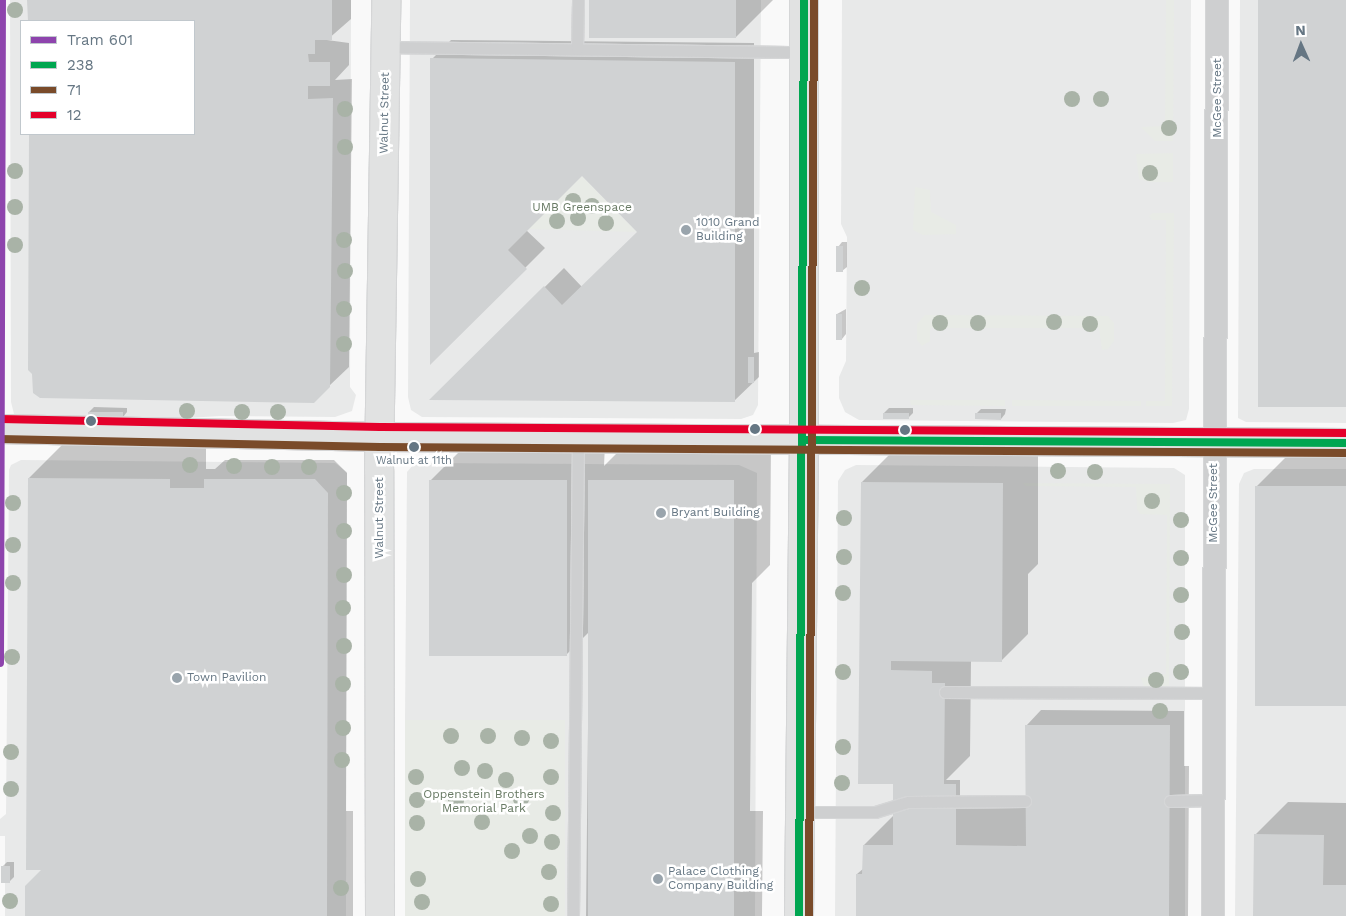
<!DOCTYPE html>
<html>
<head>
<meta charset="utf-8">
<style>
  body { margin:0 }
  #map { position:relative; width:1346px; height:916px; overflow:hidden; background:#f9f9f9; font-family:"Work Sans",sans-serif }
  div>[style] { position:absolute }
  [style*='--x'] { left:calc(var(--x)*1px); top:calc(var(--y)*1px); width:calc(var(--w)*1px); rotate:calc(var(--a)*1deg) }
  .built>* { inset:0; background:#e8e9e9 }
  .green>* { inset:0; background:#e8ebe6; transform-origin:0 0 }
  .shadow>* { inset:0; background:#0003 }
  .building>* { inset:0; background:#d0d2d3; transform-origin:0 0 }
  .roads { filter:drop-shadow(1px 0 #d5d6d7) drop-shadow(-1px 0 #d5d6d7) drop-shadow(0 1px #d5d6d7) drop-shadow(0 -1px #d5d6d7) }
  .lane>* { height:11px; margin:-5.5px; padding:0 5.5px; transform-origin:5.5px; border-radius:5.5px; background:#cecfd0 }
  .street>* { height:22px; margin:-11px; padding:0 11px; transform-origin:11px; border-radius:11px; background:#cecfd0 }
  .secondary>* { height:28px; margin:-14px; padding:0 14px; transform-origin:14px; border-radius:14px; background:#e1e2e2 }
  .bus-1>* { height:8px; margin:-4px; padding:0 4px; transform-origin:4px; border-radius:4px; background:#00a651 }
  .bus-2>* { height:8px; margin:-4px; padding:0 4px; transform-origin:4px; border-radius:4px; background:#7a4b2a }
  .bus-3>* { height:8px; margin:-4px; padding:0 4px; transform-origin:4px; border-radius:4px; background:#e4002b }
  .tram-1>* { height:8px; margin:-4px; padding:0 4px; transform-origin:4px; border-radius:4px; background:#8e44ad }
  .trees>* { width:16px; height:16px; margin:-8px; border-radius:50%; background:#a9b3a7 }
  .dots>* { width:14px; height:14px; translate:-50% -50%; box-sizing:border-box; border:2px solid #fff; border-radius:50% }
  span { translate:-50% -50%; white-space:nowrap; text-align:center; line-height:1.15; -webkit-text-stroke:5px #fff; paint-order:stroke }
  .bus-label { font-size:11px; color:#657683 }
  .street-label { font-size:12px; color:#657683 }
  .park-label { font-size:12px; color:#687a64 }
  .poi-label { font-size:12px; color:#657683 }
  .left { translate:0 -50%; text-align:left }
  .legend { position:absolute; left:20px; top:20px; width:175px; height:115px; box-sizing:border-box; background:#fff; border:1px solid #c1c8cd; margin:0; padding:6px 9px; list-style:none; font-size:15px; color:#657683 }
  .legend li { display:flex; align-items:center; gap:10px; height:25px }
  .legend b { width:25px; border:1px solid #c1c8cd }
  .north { position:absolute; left:1276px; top:20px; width:50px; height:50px; -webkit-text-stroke:4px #fff; paint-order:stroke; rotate:358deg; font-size:14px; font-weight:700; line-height:20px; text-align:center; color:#657683 }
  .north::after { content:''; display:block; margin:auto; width:18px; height:22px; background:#657683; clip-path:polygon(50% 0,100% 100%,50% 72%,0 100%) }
</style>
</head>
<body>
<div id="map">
  <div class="built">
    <i style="clip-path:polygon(evenodd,10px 0,351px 0,350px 387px,356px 395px,352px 411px,335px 417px,219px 416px,156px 420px,17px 417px,14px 414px,11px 402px,10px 0,21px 21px,194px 21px,194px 134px,21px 134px,21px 21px)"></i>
    <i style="clip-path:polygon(410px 0,761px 0,758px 405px,753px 415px,741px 419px,422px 417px,411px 410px,408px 397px)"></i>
    <i style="clip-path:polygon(842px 0,1191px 0,1189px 409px,1186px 420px,1173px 423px,859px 420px,845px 412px,839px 398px,839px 377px,846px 361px,847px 237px,841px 224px)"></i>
    <i style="clip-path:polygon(1240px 0,1346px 0,1346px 423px,1246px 422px,1238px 418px)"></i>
    <i style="clip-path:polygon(21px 460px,335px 463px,347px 472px,346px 916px,5px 916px,5px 836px,0 836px,0 819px,6px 814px,9px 470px,11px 465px)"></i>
    <i style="clip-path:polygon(423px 463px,739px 465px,757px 473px,755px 916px,563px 916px,564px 721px,405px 720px,407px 472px,413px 465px)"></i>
    <i style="clip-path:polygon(856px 465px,1174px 468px,1185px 475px,1185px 916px,835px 916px,838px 481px,845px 470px)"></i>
    <i style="clip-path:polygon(1254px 469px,1346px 469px,1346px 916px,1235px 916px,1239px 484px,1244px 473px)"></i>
  </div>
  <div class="green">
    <i style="clip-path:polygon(1166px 0,1174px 0,1173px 141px,1155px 141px,1141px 127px,1165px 126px)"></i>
    <i style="clip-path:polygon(1173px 153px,1173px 182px,1150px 182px,1139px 179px,1136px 154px)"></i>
    <i style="clip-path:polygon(582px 176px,637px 232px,528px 229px)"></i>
    <i style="clip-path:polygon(915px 187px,930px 190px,931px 212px,956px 225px,956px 234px,923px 235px,913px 230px)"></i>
    <i style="clip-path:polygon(1153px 213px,1174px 213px,1172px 406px,1146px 406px,1146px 401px,1165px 401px,1166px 220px,1152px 220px,1149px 216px)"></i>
    <i style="clip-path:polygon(925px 315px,1108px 316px,1114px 323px,1114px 341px,1108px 349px,1102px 350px,1099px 328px,930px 328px,930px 341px,922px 346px,917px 340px,917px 324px)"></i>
    <i style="clip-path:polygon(910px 400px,1005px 400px,1005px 406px,911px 405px)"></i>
    <i style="clip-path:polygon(1012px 400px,1141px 401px,1141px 406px,1012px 406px)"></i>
    <i style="clip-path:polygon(1023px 483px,1170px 484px,1169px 686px,1144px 686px,1141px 678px,1166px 674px,1167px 515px,1140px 514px,1137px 509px,1136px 487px,1026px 486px)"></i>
    <i style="left:405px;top:720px;width:160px;height:196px"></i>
  </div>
  <div class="shadow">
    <i style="clip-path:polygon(29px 0,351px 0,351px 19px,327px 40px,349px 43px,349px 65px,335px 80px,352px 79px,349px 367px,329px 386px,34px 374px,29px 369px,30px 134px,194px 134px,194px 21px,29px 21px)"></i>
    <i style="clip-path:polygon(591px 0,773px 0,735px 38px)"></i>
    <i style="clip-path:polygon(451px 40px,754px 43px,754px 353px,759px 352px,759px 377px,734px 401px,432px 399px,564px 268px,582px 287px,639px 231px,582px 175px,526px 230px,545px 248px,431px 362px,432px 59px)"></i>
    <i style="clip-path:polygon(842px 242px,847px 242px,847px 267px,842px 271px,838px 247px)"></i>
    <i style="clip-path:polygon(846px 309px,846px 334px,842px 339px,837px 314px)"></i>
    <i style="clip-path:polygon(94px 407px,127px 408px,127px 412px,123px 417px,89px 412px)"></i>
    <i style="clip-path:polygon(889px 408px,913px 408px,913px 413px,908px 418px,884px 413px)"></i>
    <i style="clip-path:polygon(981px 409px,1006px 409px,1005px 414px,1001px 419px,976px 414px)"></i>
    <i style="clip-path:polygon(65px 442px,206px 443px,206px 469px,215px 469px,225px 460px,334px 460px,347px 473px,346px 811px,353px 811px,353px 916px,26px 916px,44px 869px,29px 478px)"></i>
    <i style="clip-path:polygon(628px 442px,771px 443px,770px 565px,752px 583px,750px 811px,763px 811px,762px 916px,586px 916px,589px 632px,565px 656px,431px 480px,468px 443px,605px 444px,604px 466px)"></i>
    <i style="clip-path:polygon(898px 446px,1038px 447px,1038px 564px,1028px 574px,1028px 634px,1001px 661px,971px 660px,970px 756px,946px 780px,960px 780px,960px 808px,1027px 808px,1026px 726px,1041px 710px,1184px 711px,1184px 766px,1189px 766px,1188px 916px,857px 916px,857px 874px,864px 868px,864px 845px,895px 814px,895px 784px,862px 482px)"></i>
    <i style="clip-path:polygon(1289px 454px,1346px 454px,1346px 704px,1256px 487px)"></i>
    <i style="clip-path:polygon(1288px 802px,1346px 803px,1346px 916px,1255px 916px,1255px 835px)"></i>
    <i style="clip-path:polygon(7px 862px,14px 862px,14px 877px,9px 882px,2px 867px)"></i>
  </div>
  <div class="building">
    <i style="clip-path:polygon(27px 0,332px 0,332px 40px,315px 40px,315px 54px,308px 54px,309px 62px,330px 62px,330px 86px,308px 86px,308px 99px,333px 98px,330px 387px,314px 403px,40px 398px,33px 393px,32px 374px,28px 370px,29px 134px,194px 134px,194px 21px,28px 21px)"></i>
    <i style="left:589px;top:0;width:147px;height:38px"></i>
    <i style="left:1258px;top:0;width:88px;height:407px"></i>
    <i style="clip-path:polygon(430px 58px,735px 62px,735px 402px,429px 400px,544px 286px,562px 305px,637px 232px,582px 176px,508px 250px,527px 269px,430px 365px)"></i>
    <i style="left:836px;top:246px;width:7px;height:26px"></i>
    <i style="left:836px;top:314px;width:6px;height:26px"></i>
    <i style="left:748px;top:357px;width:6px;height:26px"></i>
    <i style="clip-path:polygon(88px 412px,123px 412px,123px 418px,88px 417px)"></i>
    <i style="left:883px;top:413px;width:26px;height:6px"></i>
    <i style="clip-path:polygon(975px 413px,1001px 413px,1001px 420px,975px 419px)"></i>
    <i style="clip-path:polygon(28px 478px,170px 479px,170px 488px,204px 488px,204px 479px,315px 479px,328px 493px,327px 916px,25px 916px,25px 886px,41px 870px,26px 870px)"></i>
    <i style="left:429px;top:480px;width:138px;height:176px"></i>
    <i style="left:588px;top:480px;width:146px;height:436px"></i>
    <i style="clip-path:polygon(861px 482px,1003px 483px,1002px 662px,891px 661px,891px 670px,932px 671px,932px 683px,945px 683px,944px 784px,956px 784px,956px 845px,1026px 846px,1025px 725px,1170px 725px,1169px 916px,856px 916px,856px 874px,862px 874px,863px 845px,893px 845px,893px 784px,858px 784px)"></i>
    <i style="left:1255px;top:486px;width:91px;height:220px"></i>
    <i style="clip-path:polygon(1254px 834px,1324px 835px,1323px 885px,1346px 885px,1346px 916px,1253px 916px)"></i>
    <i style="left:1px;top:866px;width:9px;height:17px"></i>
  </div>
  <div class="roads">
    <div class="lane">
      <i style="--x:385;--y:47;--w:419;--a:0.7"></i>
      <i style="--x:577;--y:49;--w:49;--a:-88.8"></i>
      <i style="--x:945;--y:692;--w:268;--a:0.2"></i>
      <i style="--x:1170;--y:801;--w:43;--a:-1.3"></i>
      <i style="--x:800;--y:812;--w:75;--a:0"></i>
      <i style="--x:875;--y:812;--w:34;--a:-17"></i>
      <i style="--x:908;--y:802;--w:117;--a:-0.5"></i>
      <i style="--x:573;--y:916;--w:478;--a:-89.4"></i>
    </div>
    <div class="street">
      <i style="--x:1213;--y:916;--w:916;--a:-89.75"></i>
    </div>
    <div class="secondary">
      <i style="--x:0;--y:429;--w:380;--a:1.2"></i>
      <i style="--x:380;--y:437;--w:966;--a:0.36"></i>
      <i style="--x:380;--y:916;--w:446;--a:-90.1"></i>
      <i style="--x:379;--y:470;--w:470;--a:-89.1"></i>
      <i style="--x:799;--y:916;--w:476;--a:-89.4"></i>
      <i style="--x:804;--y:440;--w:440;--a:-90"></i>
    </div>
  </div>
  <div class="bus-1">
    <i style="--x:804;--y:440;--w:542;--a:0.32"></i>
    <i style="--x:799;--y:916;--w:916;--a:-89.69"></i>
  </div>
  <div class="bus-2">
    <i style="--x:0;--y:439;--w:380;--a:1.2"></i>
    <i style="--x:380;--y:447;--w:966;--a:0.36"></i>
    <i style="--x:809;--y:916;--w:916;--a:-89.69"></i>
  </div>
  <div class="bus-3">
    <i style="--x:0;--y:419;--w:380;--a:1.2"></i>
    <i style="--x:380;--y:427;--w:966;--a:0.36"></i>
  </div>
  <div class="tram-1">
    <i style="--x:0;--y:663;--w:663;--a:-89.83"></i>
  </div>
  <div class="trees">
    <i style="left:15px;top:10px"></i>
    <i style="left:1072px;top:99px"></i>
    <i style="left:1101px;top:99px"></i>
    <i style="left:345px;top:109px"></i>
    <i style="left:1169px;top:128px"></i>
    <i style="left:345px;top:147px"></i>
    <i style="left:15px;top:171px"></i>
    <i style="left:1150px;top:173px"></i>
    <i style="left:573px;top:201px"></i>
    <i style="left:592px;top:206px"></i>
    <i style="left:15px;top:207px"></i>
    <i style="left:578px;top:218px"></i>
    <i style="left:557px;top:221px"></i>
    <i style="left:606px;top:223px"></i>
    <i style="left:344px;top:240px"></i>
    <i style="left:15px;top:245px"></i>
    <i style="left:345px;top:271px"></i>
    <i style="left:862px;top:288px"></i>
    <i style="left:344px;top:309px"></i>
    <i style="left:1054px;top:322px"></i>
    <i style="left:940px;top:323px"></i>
    <i style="left:978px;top:323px"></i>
    <i style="left:1090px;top:324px"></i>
    <i style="left:344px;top:344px"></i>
    <i style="left:187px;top:411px"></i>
    <i style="left:242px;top:412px"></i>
    <i style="left:278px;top:412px"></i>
    <i style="left:190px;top:465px"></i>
    <i style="left:234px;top:466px"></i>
    <i style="left:272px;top:467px"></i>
    <i style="left:309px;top:467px"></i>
    <i style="left:1058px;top:471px"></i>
    <i style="left:1095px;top:472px"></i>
    <i style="left:344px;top:493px"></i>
    <i style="left:1152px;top:501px"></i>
    <i style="left:13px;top:503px"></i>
    <i style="left:844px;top:518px"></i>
    <i style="left:1181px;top:520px"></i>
    <i style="left:344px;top:531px"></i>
    <i style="left:13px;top:545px"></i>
    <i style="left:844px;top:557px"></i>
    <i style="left:1181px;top:558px"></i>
    <i style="left:344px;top:575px"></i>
    <i style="left:13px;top:583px"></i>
    <i style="left:843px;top:593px"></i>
    <i style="left:1181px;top:595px"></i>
    <i style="left:343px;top:608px"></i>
    <i style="left:1182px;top:632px"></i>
    <i style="left:344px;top:646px"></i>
    <i style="left:12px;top:657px"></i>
    <i style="left:843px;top:672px"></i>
    <i style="left:1181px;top:672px"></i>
    <i style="left:1156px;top:680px"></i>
    <i style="left:343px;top:684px"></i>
    <i style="left:1160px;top:711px"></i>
    <i style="left:343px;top:728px"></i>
    <i style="left:451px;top:736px"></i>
    <i style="left:488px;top:736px"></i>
    <i style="left:522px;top:738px"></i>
    <i style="left:551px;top:741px"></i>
    <i style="left:843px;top:747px"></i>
    <i style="left:11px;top:752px"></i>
    <i style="left:342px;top:760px"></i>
    <i style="left:462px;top:768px"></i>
    <i style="left:485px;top:771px"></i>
    <i style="left:416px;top:777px"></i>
    <i style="left:551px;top:777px"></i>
    <i style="left:506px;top:780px"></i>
    <i style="left:842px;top:783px"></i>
    <i style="left:11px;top:789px"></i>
    <i style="left:521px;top:799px"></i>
    <i style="left:417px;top:800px"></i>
    <i style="left:456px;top:801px"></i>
    <i style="left:553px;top:813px"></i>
    <i style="left:482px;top:822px"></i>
    <i style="left:417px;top:823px"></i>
    <i style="left:530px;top:836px"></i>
    <i style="left:552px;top:842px"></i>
    <i style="left:512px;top:851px"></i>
    <i style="left:549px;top:872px"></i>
    <i style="left:418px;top:879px"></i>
    <i style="left:341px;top:888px"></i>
    <i style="left:10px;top:901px"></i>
    <i style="left:422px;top:902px"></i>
    <i style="left:551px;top:904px"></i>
  </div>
  <div class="dots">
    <i style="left:686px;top:230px;background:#99a4ac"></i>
    <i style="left:91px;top:421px;background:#657683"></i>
    <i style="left:755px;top:429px;background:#657683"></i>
    <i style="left:905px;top:430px;background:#657683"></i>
    <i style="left:414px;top:447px;background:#657683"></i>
    <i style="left:661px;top:513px;background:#99a4ac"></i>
    <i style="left:177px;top:678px;background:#99a4ac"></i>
    <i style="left:658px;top:879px;background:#99a4ac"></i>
  </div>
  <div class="bus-label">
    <span style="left:414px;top:461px">Walnut at 11th</span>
  </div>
  <div class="street-label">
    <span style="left:1218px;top:98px;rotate:-90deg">McGee Street</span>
    <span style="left:385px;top:113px;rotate:-89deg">Walnut Street</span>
    <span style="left:1214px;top:503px;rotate:-90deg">McGee Street</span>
    <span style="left:380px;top:518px;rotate:-90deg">Walnut Street</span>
  </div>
  <div class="park-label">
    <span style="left:582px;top:208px">UMB Greenspace</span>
    <span style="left:484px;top:802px">Oppenstein Brothers<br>Memorial Park</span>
  </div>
  <div class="poi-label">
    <span class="left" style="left:696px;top:230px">1010 Grand<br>Building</span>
    <span class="left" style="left:671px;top:513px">Bryant Building</span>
    <span class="left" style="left:187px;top:678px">Town Pavilion</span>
    <span class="left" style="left:668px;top:879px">Palace Clothing<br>Company Building</span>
  </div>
  <ul class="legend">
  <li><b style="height:6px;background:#8e44ad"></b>Tram 601</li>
  <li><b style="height:6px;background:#00a651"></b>238</li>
  <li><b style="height:6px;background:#7a4b2a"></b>71</li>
  <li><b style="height:6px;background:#e4002b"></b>12</li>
  </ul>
  <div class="north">N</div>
</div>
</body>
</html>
